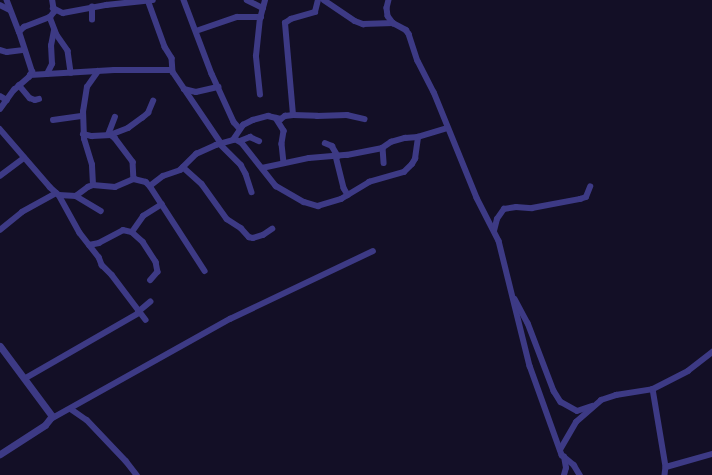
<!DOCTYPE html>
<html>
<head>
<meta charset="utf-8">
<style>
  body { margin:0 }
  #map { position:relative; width:712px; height:475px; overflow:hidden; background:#130f26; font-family:Inter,sans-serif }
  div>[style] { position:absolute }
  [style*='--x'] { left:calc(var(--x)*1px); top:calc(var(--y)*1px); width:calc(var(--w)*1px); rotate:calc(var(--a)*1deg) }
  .minor>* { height:5.5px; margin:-2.75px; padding:0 2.75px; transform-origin:2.75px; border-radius:2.75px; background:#3d3a85 }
  .tertiary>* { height:7px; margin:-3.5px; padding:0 3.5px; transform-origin:3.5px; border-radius:3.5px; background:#3d3a85 }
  span { translate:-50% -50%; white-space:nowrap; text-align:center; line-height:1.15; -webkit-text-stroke:3px #130f26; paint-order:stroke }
</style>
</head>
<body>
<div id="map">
  <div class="minor">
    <i style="--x:7;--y:0;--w:34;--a:69"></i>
    <i style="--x:148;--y:0;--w:50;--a:70.1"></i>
    <i style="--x:165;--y:47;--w:13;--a:58"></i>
    <i style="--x:172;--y:58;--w:14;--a:86"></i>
    <i style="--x:173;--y:72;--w:86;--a:55.9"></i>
    <i style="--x:184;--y:0;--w:79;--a:69.3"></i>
    <i style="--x:212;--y:74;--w:53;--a:65.4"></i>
    <i style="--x:234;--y:122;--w:9;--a:49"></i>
    <i style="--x:247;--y:0;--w:18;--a:27"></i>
    <i style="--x:324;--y:0;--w:37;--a:34"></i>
    <i style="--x:355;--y:21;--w:9;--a:21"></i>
    <i style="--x:363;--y:24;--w:30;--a:-2"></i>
    <i style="--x:389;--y:0;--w:8;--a:104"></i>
    <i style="--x:387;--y:8;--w:8;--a:83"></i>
    <i style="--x:388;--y:16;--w:9;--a:54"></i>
    <i style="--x:393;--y:23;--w:15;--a:28"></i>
    <i style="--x:406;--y:30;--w:5;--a:53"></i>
    <i style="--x:409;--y:34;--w:28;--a:72"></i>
    <i style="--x:418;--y:61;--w:35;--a:63"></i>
    <i style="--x:434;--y:92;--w:114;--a:67.9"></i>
    <i style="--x:477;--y:198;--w:48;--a:62.9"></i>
    <i style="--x:499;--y:241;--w:129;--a:76.1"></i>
    <i style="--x:530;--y:366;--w:95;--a:70.2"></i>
    <i style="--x:562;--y:455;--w:16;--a:40"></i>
    <i style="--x:574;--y:465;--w:12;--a:59"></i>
    <i style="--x:0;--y:5;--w:11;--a:27"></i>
    <i style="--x:53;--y:8;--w:11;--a:27"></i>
    <i style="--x:63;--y:13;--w:44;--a:-10.5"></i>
    <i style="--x:106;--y:5;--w:47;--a:-6.1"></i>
    <i style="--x:50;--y:17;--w:19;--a:69"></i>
    <i style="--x:57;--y:35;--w:19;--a:55"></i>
    <i style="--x:68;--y:51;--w:22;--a:82"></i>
    <i style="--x:92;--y:20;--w:13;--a:-90"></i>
    <i style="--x:196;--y:31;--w:43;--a:-18.9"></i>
    <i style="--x:237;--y:17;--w:24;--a:0"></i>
    <i style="--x:0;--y:50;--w:7;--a:16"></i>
    <i style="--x:7;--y:52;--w:17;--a:-7"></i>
    <i style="--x:47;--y:74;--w:11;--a:-63"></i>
    <i style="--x:52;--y:64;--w:18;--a:-93"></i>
    <i style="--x:51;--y:46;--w:16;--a:-79"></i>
    <i style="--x:30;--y:75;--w:84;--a:-3.4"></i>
    <i style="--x:114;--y:70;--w:58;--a:0"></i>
    <i style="--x:19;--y:85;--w:17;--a:50"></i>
    <i style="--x:30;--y:98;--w:5;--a:22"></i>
    <i style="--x:35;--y:100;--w:4;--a:-14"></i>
    <i style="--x:184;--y:89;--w:12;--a:14"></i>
    <i style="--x:196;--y:92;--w:23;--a:-13"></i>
    <i style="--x:260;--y:95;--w:39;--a:-96"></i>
    <i style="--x:256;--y:56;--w:37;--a:-84"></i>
    <i style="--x:260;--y:19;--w:20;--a:-75"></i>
    <i style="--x:0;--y:96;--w:8;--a:30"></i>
    <i style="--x:0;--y:109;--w:24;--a:-54"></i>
    <i style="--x:14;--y:90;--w:20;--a:-41"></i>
    <i style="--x:29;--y:77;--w:6;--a:-59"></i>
    <i style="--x:32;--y:72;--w:42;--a:-108"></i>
    <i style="--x:19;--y:32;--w:7;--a:-45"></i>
    <i style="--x:24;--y:27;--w:28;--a:-21"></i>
    <i style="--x:50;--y:17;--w:6;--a:-51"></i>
    <i style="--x:54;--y:12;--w:12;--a:-99"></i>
    <i style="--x:293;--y:115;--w:92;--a:-95"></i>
    <i style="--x:285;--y:23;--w:7;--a:-34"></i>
    <i style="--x:291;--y:19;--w:25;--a:-16"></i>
    <i style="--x:315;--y:12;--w:12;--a:-76"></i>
    <i style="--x:276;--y:118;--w:15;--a:58"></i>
    <i style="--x:284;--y:131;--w:13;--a:99"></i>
    <i style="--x:282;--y:144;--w:18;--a:84"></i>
    <i style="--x:53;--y:120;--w:30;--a:-8"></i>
    <i style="--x:0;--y:129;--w:77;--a:49.2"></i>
    <i style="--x:50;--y:187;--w:12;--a:42"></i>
    <i style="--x:59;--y:195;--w:43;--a:61.1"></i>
    <i style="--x:80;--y:233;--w:31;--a:52"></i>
    <i style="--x:99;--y:257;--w:9;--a:69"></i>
    <i style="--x:102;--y:265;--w:14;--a:45"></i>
    <i style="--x:112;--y:275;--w:56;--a:52.9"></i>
    <i style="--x:83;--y:134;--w:9;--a:13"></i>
    <i style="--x:92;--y:136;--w:19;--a:-3"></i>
    <i style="--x:111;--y:135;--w:5;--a:37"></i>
    <i style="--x:115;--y:138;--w:30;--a:53"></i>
    <i style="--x:133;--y:162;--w:17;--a:87"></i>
    <i style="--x:108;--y:135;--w:19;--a:-69"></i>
    <i style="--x:110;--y:135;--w:19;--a:-21"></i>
    <i style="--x:128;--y:128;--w:17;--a:-36"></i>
    <i style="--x:142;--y:118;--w:8;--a:-40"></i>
    <i style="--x:148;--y:113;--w:13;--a:-67"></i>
    <i style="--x:235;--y:139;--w:8;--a:30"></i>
    <i style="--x:242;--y:143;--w:55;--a:51.7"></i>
    <i style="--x:276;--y:186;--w:32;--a:30"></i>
    <i style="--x:304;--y:202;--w:15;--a:16"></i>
    <i style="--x:318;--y:206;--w:24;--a:-17"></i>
    <i style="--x:341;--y:199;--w:33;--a:-31"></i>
    <i style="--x:369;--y:182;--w:36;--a:-16"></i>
    <i style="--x:404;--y:172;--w:11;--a:-45"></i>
    <i style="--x:412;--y:164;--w:6;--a:-59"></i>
    <i style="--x:415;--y:159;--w:22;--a:-82"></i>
    <i style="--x:418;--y:137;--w:30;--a:-17"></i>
    <i style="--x:240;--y:141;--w:11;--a:-22"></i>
    <i style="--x:250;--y:137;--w:10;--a:24"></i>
    <i style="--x:325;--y:143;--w:8;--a:23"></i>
    <i style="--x:332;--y:146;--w:12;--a:59"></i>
    <i style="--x:220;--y:144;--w:30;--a:45"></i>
    <i style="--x:241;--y:165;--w:10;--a:61"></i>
    <i style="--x:246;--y:174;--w:19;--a:72"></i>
    <i style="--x:383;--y:148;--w:15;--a:86"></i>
    <i style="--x:336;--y:156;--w:33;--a:76"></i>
    <i style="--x:344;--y:188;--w:8;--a:60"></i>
    <i style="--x:183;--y:167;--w:25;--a:42"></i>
    <i style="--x:202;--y:184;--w:43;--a:54.5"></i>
    <i style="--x:227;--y:219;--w:17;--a:33"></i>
    <i style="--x:241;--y:228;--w:12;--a:48"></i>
    <i style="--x:249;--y:237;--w:4;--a:14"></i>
    <i style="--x:253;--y:238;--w:10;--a:-17"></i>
    <i style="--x:263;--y:235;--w:11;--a:-34"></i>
    <i style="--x:262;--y:168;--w:48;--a:-12"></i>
    <i style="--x:309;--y:158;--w:38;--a:-5"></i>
    <i style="--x:347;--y:155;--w:36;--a:-11"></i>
    <i style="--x:382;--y:148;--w:11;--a:-34"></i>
    <i style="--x:391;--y:142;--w:15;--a:-16"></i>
    <i style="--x:405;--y:138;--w:13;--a:-4"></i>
    <i style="--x:0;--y:176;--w:30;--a:-37"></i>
    <i style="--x:93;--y:185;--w:20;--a:-93"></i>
    <i style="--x:92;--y:165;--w:27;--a:-107"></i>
    <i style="--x:84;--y:139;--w:27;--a:-92"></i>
    <i style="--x:83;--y:112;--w:25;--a:-81"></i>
    <i style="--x:87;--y:87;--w:19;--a:-55"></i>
    <i style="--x:150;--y:186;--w:16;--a:-38"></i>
    <i style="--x:163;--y:176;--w:18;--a:-19"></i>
    <i style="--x:180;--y:170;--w:23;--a:-45"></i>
    <i style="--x:196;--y:154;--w:22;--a:-24"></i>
    <i style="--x:216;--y:145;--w:18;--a:-16"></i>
    <i style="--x:233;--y:140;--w:18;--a:-56"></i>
    <i style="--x:243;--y:125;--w:11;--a:-27"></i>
    <i style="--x:253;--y:120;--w:16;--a:-15"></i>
    <i style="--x:268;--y:116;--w:13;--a:13"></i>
    <i style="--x:281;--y:119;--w:5;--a:-37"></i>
    <i style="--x:285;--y:116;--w:8;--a:-7"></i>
    <i style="--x:293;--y:115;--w:24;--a:2"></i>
    <i style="--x:317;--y:116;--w:30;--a:-2"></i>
    <i style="--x:347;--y:115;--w:18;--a:13"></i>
    <i style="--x:59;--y:195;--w:17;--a:3"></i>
    <i style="--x:76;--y:196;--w:15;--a:-37"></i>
    <i style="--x:88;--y:187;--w:5;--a:-22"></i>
    <i style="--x:93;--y:185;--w:22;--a:5"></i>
    <i style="--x:115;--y:187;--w:21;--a:-23"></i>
    <i style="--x:134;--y:179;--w:12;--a:14"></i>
    <i style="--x:146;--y:182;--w:6;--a:45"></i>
    <i style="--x:150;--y:186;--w:101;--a:57.1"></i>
    <i style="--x:76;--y:196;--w:29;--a:31"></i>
    <i style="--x:0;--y:230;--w:28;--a:-39"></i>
    <i style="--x:22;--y:212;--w:39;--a:-29"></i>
    <i style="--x:494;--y:231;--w:12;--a:-76"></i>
    <i style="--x:497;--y:219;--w:12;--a:-55"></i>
    <i style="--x:504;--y:209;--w:12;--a:-9"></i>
    <i style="--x:516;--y:207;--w:16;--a:4"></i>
    <i style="--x:532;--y:208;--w:49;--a:-10.6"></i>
    <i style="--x:580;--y:199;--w:6;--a:-18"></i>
    <i style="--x:586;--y:197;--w:11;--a:-68"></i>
    <i style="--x:132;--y:232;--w:19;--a:-55"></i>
    <i style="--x:143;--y:216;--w:22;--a:-32"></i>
    <i style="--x:89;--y:245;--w:10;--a:-11"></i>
    <i style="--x:99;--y:243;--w:27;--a:-28"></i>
    <i style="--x:123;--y:230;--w:9;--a:13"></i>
    <i style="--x:132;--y:232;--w:15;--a:42"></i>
    <i style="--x:143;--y:242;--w:24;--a:57"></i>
    <i style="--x:156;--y:262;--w:10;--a:79"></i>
    <i style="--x:158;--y:272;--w:11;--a:131"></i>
    <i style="--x:515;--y:299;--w:27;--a:62"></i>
    <i style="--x:528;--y:323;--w:73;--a:69.1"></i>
    <i style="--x:554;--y:391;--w:13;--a:58"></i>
    <i style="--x:561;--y:402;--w:18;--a:29"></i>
    <i style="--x:577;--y:411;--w:16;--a:-18"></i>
    <i style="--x:138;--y:312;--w:16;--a:-40"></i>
    <i style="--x:26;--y:378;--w:130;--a:-29.9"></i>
    <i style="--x:653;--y:389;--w:79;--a:80.5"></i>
    <i style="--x:666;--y:467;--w:8;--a:97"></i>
    <i style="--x:71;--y:409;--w:19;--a:35"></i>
    <i style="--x:87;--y:420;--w:57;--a:46.4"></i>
    <i style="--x:126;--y:461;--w:18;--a:52"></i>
    <i style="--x:51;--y:419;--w:205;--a:-29.2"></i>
    <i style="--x:230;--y:319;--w:158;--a:-25.4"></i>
    <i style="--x:560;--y:450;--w:32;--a:-60"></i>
    <i style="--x:576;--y:422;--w:33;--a:-41"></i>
    <i style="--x:601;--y:400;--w:16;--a:-18"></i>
    <i style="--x:616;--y:395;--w:37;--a:-9"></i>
    <i style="--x:653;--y:389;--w:39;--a:-27"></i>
    <i style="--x:688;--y:371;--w:31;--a:-38"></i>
    <i style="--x:666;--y:467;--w:48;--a:-15.8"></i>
    <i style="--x:564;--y:475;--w:7;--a:-74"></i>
    <i style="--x:566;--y:468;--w:11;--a:-100"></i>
  </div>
  <div class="tertiary">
    <i style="--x:0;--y:346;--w:87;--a:53.4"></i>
    <i style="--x:52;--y:416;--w:11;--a:128"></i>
    <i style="--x:45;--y:425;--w:54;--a:147.2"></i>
  </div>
</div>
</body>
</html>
